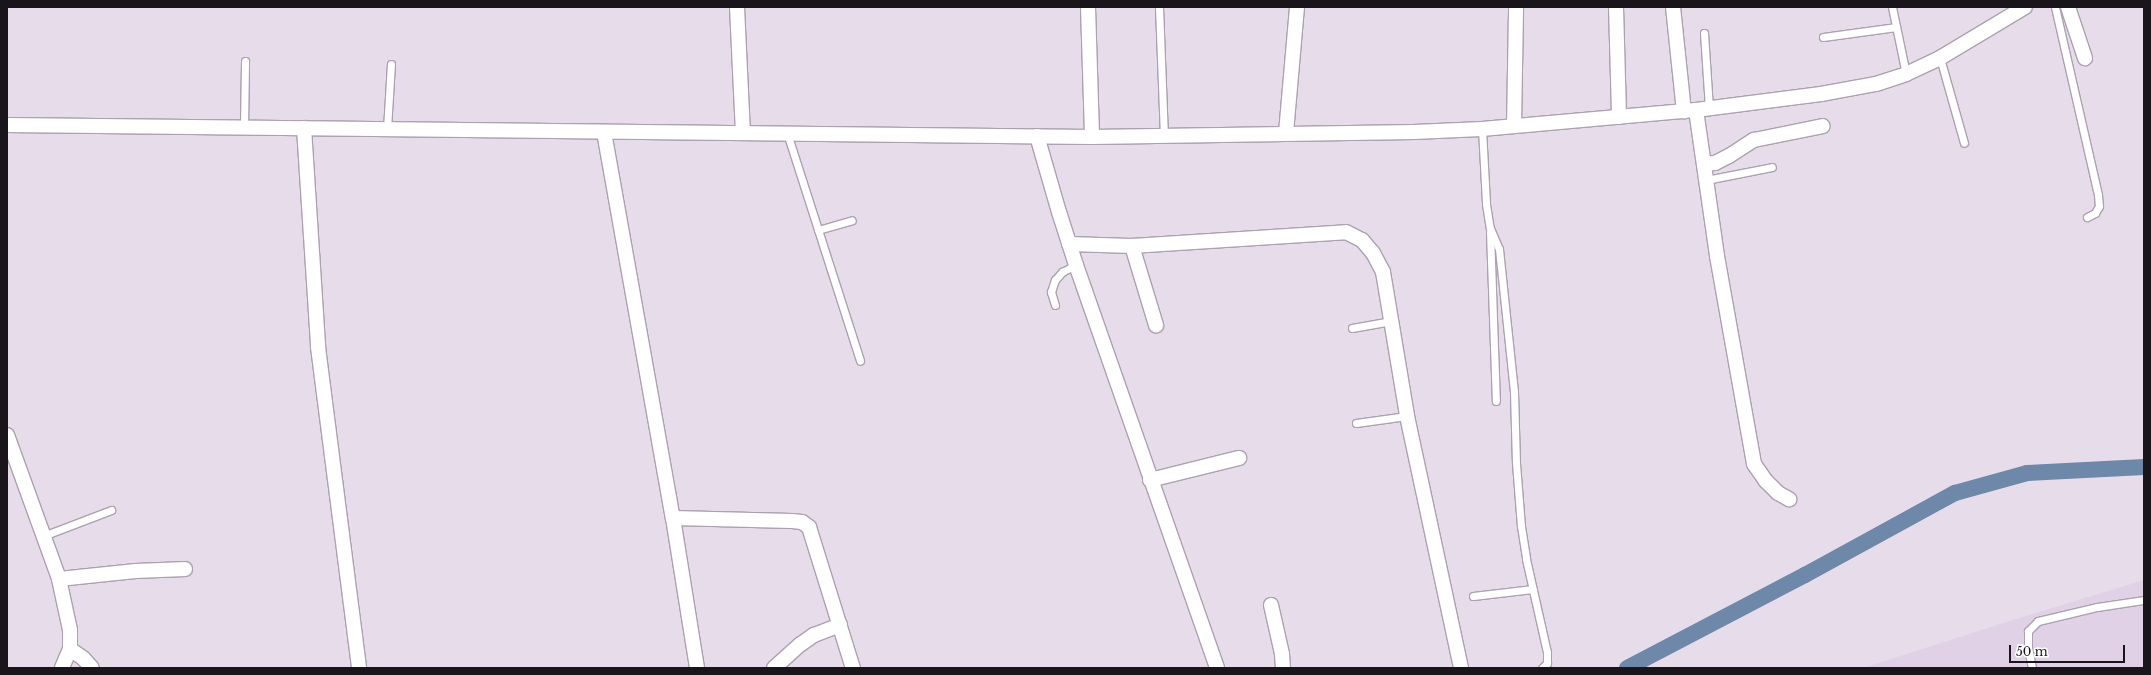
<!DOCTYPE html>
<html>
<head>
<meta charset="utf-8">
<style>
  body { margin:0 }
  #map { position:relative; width:2151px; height:675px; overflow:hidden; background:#e7dcea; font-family:"Libre Baskerville",serif }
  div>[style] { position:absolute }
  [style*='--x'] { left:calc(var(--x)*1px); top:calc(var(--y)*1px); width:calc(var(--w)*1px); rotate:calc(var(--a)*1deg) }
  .built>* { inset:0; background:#e1d1e6 }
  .canal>* { height:16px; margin:-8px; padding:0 8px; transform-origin:8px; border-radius:8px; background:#6d88a8 }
  .roads { filter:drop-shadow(1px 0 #aca1af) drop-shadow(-1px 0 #aca1af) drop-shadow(0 1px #aca1af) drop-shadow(0 -1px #aca1af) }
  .lane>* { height:7px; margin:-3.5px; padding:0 3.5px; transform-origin:3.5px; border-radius:3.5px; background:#fff }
  .street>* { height:14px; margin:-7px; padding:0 7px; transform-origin:7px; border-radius:7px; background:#fff }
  span { translate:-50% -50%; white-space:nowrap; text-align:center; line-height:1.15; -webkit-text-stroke:3px #fff; paint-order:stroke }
  .frame { position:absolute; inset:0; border:8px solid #19151a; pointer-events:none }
  .scale { position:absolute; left:2009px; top:645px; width:116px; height:18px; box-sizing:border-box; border:2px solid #19151a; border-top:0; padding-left:5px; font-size:12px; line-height:14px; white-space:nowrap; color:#19151a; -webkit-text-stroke:3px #fff; paint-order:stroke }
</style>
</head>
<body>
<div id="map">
  <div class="built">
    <i style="clip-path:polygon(2144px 580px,2144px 668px,1863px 668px,2016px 619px)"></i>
  </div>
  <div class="canal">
    <i style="--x:1627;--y:668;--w:201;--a:-27.6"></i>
    <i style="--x:1805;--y:575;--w:171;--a:-28.7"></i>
    <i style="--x:1955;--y:493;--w:75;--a:-15.5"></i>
    <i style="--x:2027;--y:473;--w:117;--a:-2.9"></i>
  </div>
  <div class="roads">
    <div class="lane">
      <i style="--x:1159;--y:7;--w:130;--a:87.8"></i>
      <i style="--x:1892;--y:7;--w:68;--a:78.2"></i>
      <i style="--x:2055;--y:7;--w:193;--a:77.1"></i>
      <i style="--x:2098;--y:195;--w:11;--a:85"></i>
      <i style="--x:2099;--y:206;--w:8;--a:120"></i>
      <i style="--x:2095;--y:213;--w:9;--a:153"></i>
      <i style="--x:1704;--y:33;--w:76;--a:86.2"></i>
      <i style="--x:1823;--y:37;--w:74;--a:-7.8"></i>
      <i style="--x:1940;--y:58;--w:88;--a:74.2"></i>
      <i style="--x:244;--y:127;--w:66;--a:-89.1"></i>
      <i style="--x:387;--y:129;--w:65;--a:-86.5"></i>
      <i style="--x:1482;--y:129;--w:75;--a:86.9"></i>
      <i style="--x:1486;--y:204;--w:24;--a:81"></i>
      <i style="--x:1490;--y:228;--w:23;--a:67"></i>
      <i style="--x:1499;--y:249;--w:144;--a:84"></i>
      <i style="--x:1514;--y:392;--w:71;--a:88.4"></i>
      <i style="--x:1516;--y:463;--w:63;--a:85.5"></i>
      <i style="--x:1521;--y:526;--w:33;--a:81"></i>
      <i style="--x:1526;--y:559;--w:95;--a:77.3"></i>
      <i style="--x:1547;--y:652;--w:11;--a:90"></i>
      <i style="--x:1547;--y:663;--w:7;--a:135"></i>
      <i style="--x:787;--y:133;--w:239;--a:72.2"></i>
      <i style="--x:1706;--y:180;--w:67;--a:-11.1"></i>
      <i style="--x:818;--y:230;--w:35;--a:-16"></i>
      <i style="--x:1490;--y:232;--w:169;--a:88"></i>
      <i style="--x:1055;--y:305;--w:14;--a:-107"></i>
      <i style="--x:1051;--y:292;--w:13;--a:-72"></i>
      <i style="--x:1055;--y:280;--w:11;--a:-49"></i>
      <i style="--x:1062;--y:272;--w:16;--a:-27"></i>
      <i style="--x:1352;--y:328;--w:40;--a:-10"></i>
      <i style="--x:1356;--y:423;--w:51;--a:-7.8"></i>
      <i style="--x:43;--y:536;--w:73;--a:-20.9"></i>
      <i style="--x:1473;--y:596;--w:60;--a:-6.7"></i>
      <i style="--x:2032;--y:668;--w:21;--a:-101"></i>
      <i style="--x:2028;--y:647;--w:16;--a:-90"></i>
      <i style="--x:2028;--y:631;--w:14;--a:-45"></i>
      <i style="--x:2038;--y:621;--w:61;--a:-13.3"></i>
      <i style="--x:2097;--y:607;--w:48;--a:-8.5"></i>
    </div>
    <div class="street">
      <i style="--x:737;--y:7;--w:126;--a:87.3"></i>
      <i style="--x:1088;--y:7;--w:130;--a:88.2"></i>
      <i style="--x:1616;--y:7;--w:110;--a:88.4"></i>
      <i style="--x:1673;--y:7;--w:105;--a:84"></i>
      <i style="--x:2068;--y:7;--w:54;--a:71.6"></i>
      <i style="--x:1696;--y:110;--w:148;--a:81.8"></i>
      <i style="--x:1717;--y:256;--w:211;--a:79.9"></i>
      <i style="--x:1754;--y:464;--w:21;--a:55"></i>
      <i style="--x:1766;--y:481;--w:17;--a:45"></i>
      <i style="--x:1778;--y:493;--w:13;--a:29"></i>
      <i style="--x:7;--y:125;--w:1085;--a:0.63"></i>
      <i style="--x:1092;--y:137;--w:322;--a:-0.9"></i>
      <i style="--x:1414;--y:132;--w:68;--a:-2.5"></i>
      <i style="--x:1482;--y:129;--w:215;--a:-5.1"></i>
      <i style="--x:1696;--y:110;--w:126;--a:-7.3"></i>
      <i style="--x:1821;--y:94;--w:56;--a:-10.3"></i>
      <i style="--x:1876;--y:84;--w:32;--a:-18"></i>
      <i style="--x:1906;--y:74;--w:38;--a:-25"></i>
      <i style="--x:1940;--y:58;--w:99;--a:-31"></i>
      <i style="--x:1514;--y:126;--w:119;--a:-89"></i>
      <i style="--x:304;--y:128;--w:219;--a:86.3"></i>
      <i style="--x:318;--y:347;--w:324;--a:82.7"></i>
      <i style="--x:604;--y:132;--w:392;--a:79.9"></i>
      <i style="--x:673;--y:518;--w:119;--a:1.4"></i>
      <i style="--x:792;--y:521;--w:10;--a:6"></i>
      <i style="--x:802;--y:522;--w:9;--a:36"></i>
      <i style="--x:809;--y:527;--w:148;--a:72.7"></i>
      <i style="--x:1286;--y:133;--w:126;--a:-85"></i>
      <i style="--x:1037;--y:136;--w:79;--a:73.9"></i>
      <i style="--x:1059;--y:212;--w:56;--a:72.2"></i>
      <i style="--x:1076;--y:265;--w:427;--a:70.7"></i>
      <i style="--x:1704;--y:164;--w:11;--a:-5"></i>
      <i style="--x:1715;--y:163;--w:16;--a:-27"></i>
      <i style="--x:1729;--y:156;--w:30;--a:-33"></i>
      <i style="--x:1754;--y:140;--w:70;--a:-11.5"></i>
      <i style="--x:1069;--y:244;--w:63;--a:1.8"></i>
      <i style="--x:1132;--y:246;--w:214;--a:-3.7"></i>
      <i style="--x:1346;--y:232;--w:18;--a:27"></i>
      <i style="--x:1362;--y:240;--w:17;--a:50"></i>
      <i style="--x:1373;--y:253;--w:21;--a:62"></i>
      <i style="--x:1383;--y:272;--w:146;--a:80.5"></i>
      <i style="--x:1407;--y:416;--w:258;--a:77.9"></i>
      <i style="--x:1132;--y:246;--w:83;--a:73.1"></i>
      <i style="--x:7;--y:435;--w:153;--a:70.1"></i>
      <i style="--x:59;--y:579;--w:52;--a:77.8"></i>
      <i style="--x:70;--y:630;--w:19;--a:90"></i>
      <i style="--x:70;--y:649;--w:21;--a:113"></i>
      <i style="--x:1150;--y:480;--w:92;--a:-13.9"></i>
      <i style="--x:673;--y:518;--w:152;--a:80.9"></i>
      <i style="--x:59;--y:579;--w:77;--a:-5.9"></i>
      <i style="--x:136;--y:571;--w:49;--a:-2.3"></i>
      <i style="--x:1271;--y:605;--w:50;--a:77.3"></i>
      <i style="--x:1282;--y:654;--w:14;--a:86"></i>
      <i style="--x:70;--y:649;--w:16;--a:35"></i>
      <i style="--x:83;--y:658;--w:13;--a:48"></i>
      <i style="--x:774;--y:668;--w:36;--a:-42"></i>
      <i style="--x:801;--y:644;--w:16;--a:-35"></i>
      <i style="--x:814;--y:635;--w:28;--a:-21"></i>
    </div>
  </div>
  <div class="frame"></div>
  <div class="scale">50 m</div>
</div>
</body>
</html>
